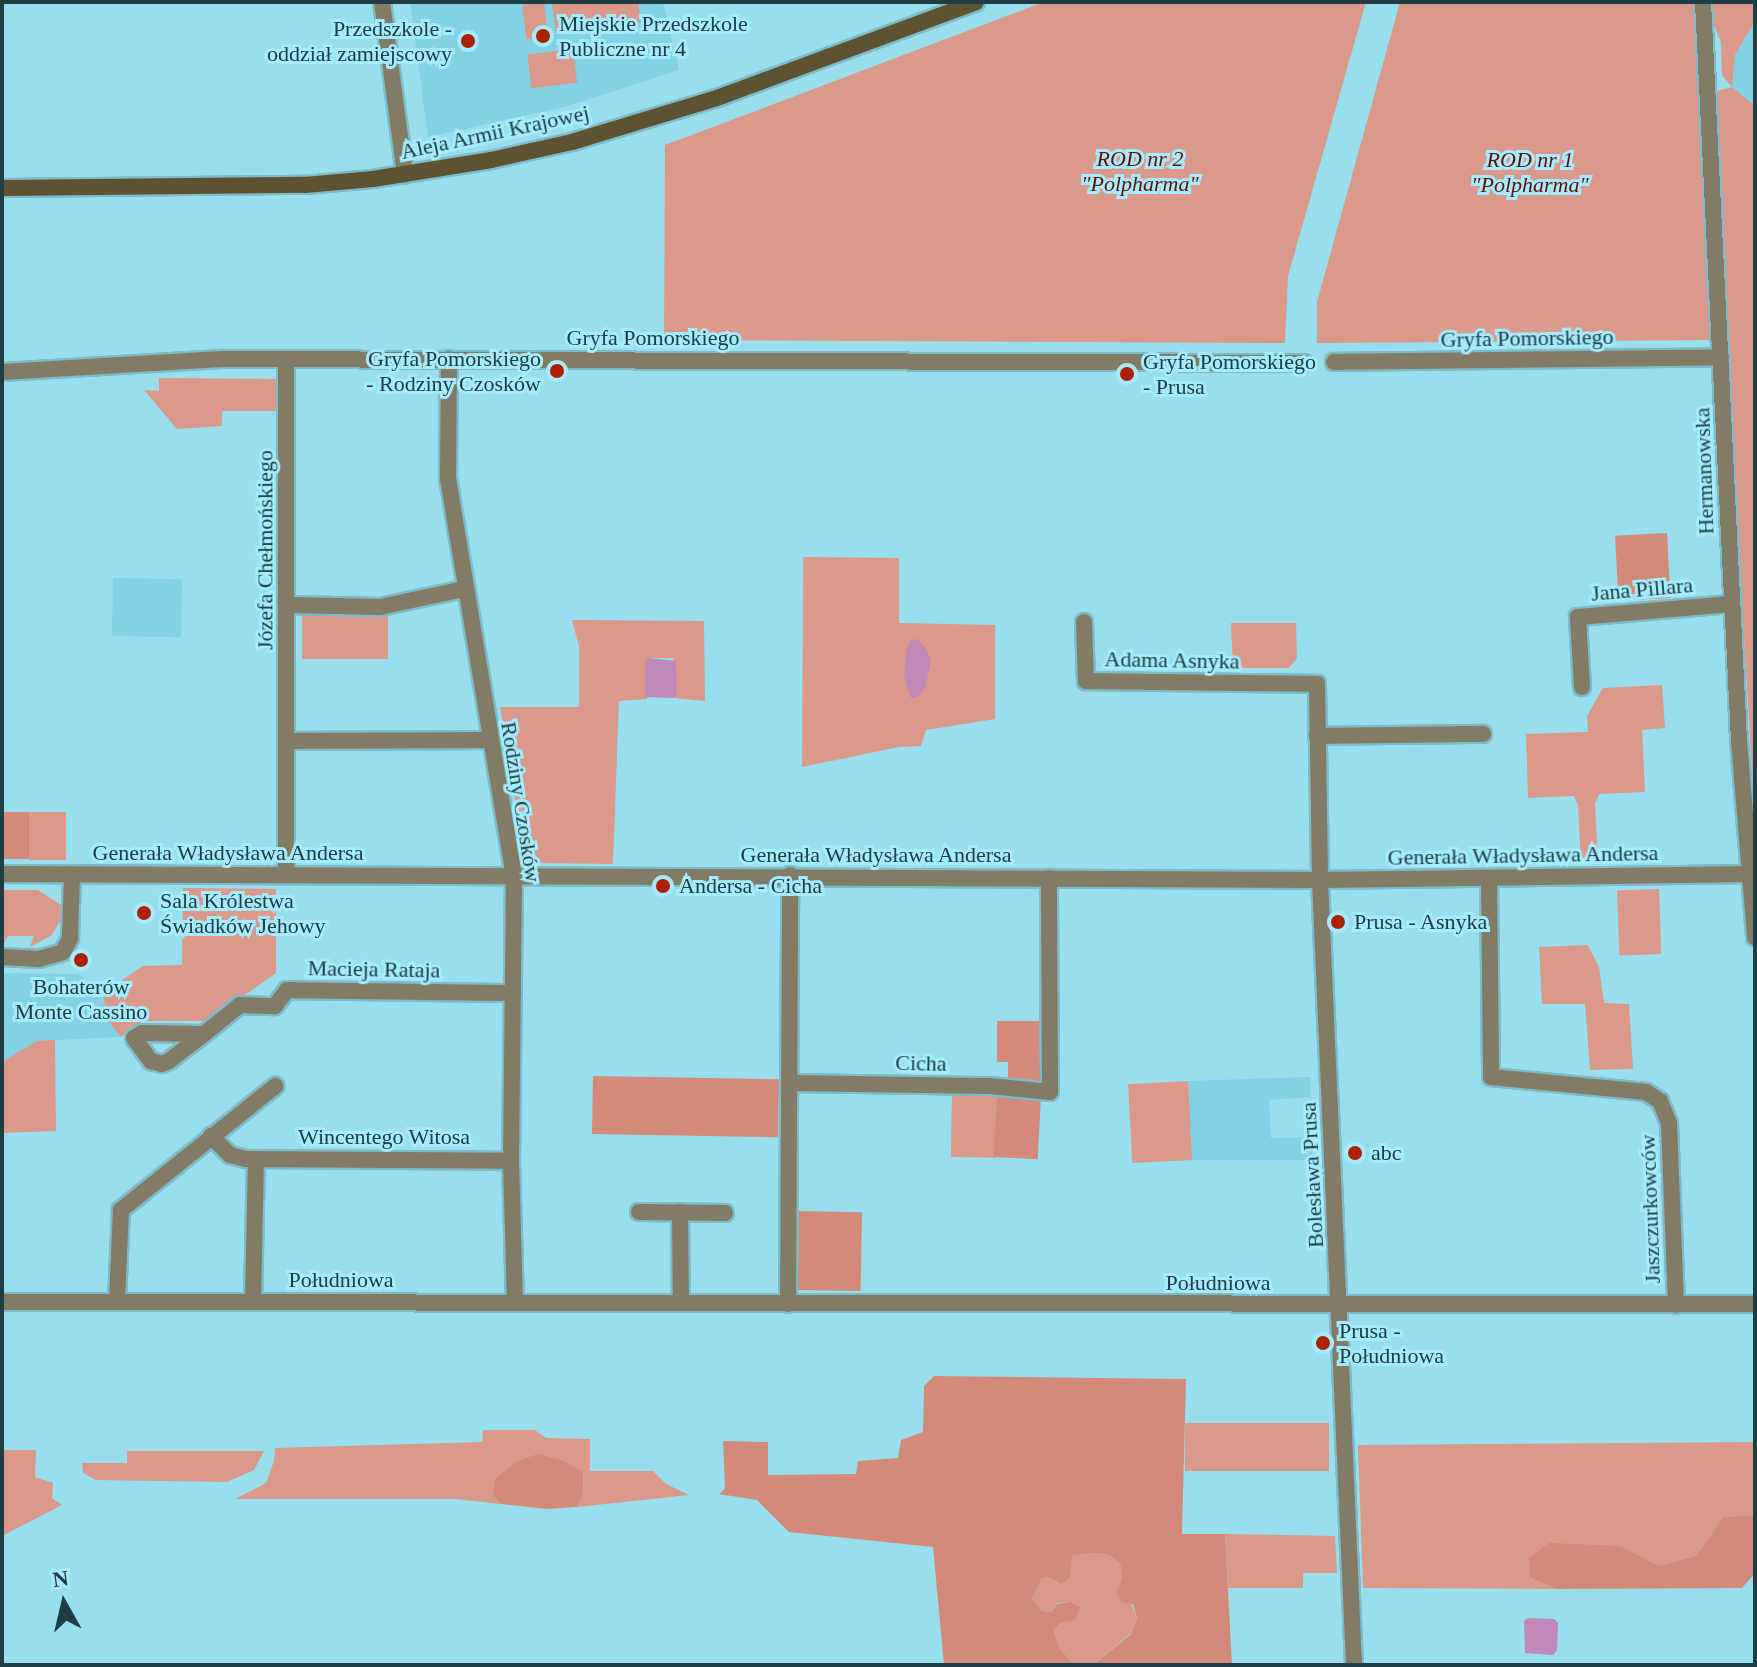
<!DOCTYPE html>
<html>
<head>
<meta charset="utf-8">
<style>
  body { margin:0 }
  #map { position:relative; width:1757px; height:1667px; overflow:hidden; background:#98deed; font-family:Georgia,serif }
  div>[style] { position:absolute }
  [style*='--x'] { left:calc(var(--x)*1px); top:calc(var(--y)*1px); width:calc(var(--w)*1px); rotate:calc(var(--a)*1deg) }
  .built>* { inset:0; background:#83d2e3; transform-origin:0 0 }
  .green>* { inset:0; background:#da998a; transform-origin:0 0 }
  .forest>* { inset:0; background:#d38a7a; transform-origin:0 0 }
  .water>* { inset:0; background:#c189b7 }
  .roads { filter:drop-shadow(2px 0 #7ebbc8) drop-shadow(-2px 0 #7ebbc8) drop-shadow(0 2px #7ebbc8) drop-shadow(0 -2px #7ebbc8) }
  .minor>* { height:16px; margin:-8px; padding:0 8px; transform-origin:8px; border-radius:8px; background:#827b66 }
  .secondary>* { height:16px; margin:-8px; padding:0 8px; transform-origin:8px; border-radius:8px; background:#5d5333 }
  .dots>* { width:22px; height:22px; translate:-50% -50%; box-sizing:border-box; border:4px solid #a5ebfb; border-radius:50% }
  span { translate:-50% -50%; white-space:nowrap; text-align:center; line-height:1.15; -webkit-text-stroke:6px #a5ebfb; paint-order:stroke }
  .poi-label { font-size:22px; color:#203d43 }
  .left { translate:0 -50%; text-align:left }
  .right { translate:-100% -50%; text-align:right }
  .street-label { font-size:22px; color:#203d43 }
  .park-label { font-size:22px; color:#671000; font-style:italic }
  .frame { position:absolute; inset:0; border:4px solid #203d43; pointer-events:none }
  .north { position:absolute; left:24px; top:1563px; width:80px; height:80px; -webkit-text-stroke:6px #a5ebfb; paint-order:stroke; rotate:352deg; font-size:22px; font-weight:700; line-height:32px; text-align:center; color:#203d43 }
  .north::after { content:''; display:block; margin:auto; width:28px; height:36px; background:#203d43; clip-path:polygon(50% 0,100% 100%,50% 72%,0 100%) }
</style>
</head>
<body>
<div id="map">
  <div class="built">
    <i style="clip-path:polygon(410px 2px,663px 2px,679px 70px,565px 107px,428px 137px)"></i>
    <i style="clip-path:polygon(1755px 21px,1755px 106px,1732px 88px,1735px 55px)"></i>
    <i style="left:113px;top:578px;width:69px;height:58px;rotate:1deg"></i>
    <i style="clip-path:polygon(2px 973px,78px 974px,83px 977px,104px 995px,105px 1017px,121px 1037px,37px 1041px,2px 1062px)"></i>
    <i style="clip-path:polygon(1310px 1077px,1310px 1097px,1269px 1100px,1271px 1138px,1311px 1137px,1313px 1160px,1192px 1160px,1188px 1081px)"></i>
  </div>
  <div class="green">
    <i style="left:544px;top:2px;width:35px;height:22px;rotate:83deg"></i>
    <i style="clip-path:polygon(552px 2px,638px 2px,641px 22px,556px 33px)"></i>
    <i style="clip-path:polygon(1044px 2px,1366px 2px,1288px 276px,1285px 343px,664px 340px,665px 145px)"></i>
    <i style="clip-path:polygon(1400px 2px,1694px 2px,1714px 340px,1317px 343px,1317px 302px)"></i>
    <i style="clip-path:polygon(1709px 2px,1755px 2px,1755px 21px,1735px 55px,1732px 87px,1755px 106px,1755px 819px,1711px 93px,1732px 87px,1722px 75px,1721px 42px,1712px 21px)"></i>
    <i style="left:573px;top:49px;width:34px;height:46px;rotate:83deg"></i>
    <i style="clip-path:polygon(159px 378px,280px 379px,280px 411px,222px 411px,222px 426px,177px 429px,144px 390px,159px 391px)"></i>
    <i style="clip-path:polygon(803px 557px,899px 558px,899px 623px,995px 625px,995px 719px,926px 730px,921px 746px,899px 747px,802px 767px)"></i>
    <i style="left:302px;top:608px;width:86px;height:51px"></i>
    <i style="clip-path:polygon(572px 620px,704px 621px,705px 701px,674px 698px,677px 695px,673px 658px,649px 658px,645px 662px,647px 699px,619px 701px,613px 864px,534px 863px,524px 854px,500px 707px,579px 707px,579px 646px)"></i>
    <i style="clip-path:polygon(1231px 623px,1296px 623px,1297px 658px,1289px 668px,1233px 668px)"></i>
    <i style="clip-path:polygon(1662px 685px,1665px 728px,1642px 730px,1645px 792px,1599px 794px,1595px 804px,1598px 864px,1581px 864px,1578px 805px,1574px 796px,1528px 798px,1526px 734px,1588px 732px,1587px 716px,1603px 688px)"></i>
    <i style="left:29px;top:812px;width:37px;height:48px"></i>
    <i style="clip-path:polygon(183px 888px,276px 889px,276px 973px,208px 1021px,143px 1021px,121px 1037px,105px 1017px,104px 992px,143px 966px,182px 965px)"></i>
    <i style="left:1659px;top:889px;width:65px;height:42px;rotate:88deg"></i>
    <i style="clip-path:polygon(2px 890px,38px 890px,61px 905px,60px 921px,52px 935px,30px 947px,34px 936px,8px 936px,2px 947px,5px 937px,2px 936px)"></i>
    <i style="clip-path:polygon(1588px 945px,1599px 967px,1604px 1003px,1629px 1004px,1633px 1069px,1590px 1070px,1585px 1004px,1542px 1004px,1539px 947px)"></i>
    <i style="clip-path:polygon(55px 1040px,56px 1131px,2px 1133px,2px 1062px,37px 1041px)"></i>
    <i style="left:1188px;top:1081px;width:79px;height:60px;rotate:87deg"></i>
    <i style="left:952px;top:1094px;width:45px;height:63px;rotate:1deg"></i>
    <i style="left:1185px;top:1423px;width:144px;height:48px"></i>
    <i style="clip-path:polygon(483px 1430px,535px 1430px,546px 1438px,590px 1439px,590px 1471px,653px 1471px,666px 1484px,689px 1495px,577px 1507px,583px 1494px,493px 1495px,501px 1504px,455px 1499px,235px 1499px,266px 1483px,274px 1461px,275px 1448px,482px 1442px)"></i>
    <i style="clip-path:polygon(1755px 1442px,1755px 1519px,1752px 1515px,1723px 1517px,1696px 1556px,1658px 1566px,1620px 1546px,1530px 1578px,1557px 1589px,1363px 1588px,1358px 1445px)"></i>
    <i style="clip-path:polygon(2px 1450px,36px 1450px,35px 1477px,53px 1483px,52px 1498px,62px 1505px,2px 1536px)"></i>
    <i style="clip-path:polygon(127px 1451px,264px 1451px,254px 1470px,227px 1482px,96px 1480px,83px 1473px,82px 1463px,127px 1463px)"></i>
    <i style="clip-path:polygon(1225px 1534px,1335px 1536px,1337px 1573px,1303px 1573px,1303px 1588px,1228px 1588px)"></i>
    <i style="clip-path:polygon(1099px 1553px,1111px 1556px,1120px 1564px,1122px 1579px,1137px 1618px,1131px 1633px,1093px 1665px,1074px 1665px,1058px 1648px,1053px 1630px,1070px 1602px,1057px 1603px,1051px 1612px,1042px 1611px,1032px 1599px,1042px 1578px,1069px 1566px,1072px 1555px)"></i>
  </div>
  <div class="forest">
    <i style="left:1667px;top:533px;width:65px;height:52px;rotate:87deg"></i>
    <i style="left:2px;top:812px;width:27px;height:47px"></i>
    <i style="clip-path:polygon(997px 1021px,1041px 1021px,1041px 1085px,1008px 1085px,1008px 1062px,997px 1062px)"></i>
    <i style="left:593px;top:1076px;width:186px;height:58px;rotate:1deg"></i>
    <i style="left:997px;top:1095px;width:44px;height:62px;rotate:3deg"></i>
    <i style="left:797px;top:1211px;width:65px;height:79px;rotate:1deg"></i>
    <i style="clip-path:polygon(934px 1376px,1186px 1379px,1182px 1534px,1225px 1534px,1232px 1665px,1093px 1665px,1131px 1634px,1137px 1618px,1133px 1604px,1121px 1602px,1117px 1592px,1122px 1579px,1120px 1564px,1111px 1556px,1099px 1553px,1072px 1555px,1070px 1578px,1061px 1584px,1049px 1577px,1042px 1578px,1032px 1599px,1042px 1611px,1051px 1612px,1057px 1604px,1070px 1602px,1080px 1607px,1075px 1620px,1060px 1623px,1053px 1630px,1059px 1648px,1074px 1665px,944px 1665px,933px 1547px,789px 1532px,757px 1500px,719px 1494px,725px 1489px,723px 1441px,768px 1442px,768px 1475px,856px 1474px,858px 1461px,898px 1458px,901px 1440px,923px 1432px,924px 1386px)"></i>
    <i style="clip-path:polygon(538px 1454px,561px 1460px,583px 1472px,583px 1494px,577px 1507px,547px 1509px,501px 1504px,493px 1495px,495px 1479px,518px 1461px)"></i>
    <i style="clip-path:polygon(1752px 1515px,1755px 1519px,1755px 1573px,1742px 1588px,1557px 1589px,1530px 1578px,1529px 1558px,1549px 1543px,1621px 1546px,1658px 1566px,1696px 1556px,1723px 1517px)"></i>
  </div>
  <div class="water">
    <i style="clip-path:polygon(917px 639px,926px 648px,931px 661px,925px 688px,916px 698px,910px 697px,904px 675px,907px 648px,911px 640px)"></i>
    <i style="clip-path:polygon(649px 658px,676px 661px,677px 695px,674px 698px,645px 697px,645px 661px)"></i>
    <i style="clip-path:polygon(1528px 1618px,1554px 1619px,1558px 1623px,1557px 1650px,1553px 1655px,1525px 1653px,1524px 1621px)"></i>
  </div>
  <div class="roads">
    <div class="minor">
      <i style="--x:382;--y:2;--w:174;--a:82.4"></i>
      <i style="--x:1703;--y:2;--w:740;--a:87.21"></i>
      <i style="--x:1739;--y:741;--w:197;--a:85.3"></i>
      <i style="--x:286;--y:359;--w:515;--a:90"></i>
      <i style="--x:449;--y:359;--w:119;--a:90.5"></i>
      <i style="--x:448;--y:478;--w:404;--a:80.6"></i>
      <i style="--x:514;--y:877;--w:284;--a:90.6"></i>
      <i style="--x:511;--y:1161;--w:141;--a:88.4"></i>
      <i style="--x:1334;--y:362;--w:387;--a:-0.7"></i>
      <i style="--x:2;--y:372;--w:220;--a:-3.4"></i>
      <i style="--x:222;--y:359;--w:1082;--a:0.21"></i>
      <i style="--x:288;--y:605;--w:92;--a:1.2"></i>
      <i style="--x:380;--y:607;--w:86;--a:-12.1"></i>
      <i style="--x:1084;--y:622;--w:59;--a:88.1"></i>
      <i style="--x:1086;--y:681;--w:231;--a:0.7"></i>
      <i style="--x:1317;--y:684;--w:196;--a:89.1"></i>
      <i style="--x:1320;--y:880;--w:786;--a:87.52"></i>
      <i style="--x:1582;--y:687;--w:70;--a:-93.3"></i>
      <i style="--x:1578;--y:617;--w:154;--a:-4.9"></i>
      <i style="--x:1317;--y:736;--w:166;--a:-0.7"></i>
      <i style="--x:286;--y:741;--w:203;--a:-0.3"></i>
      <i style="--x:2;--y:874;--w:1318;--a:0.26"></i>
      <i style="--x:1320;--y:880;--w:429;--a:-0.8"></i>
      <i style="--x:1489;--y:878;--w:199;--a:89.4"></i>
      <i style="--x:1491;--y:1077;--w:156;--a:5.5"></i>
      <i style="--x:1646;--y:1092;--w:17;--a:33"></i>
      <i style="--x:1660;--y:1101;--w:24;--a:68"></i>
      <i style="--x:1669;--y:1123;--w:182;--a:87.8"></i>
      <i style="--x:2;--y:957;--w:37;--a:3"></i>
      <i style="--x:39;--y:959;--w:25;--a:-16"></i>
      <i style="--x:63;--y:952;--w:16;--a:-63"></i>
      <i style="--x:70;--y:938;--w:64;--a:-88.2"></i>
      <i style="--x:204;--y:1034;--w:62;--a:-179.1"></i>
      <i style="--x:142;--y:1033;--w:9;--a:148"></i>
      <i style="--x:134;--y:1038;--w:29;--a:54"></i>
      <i style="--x:151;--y:1061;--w:11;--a:15"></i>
      <i style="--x:162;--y:1064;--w:8;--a:-23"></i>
      <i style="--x:169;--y:1061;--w:44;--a:-37.6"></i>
      <i style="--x:204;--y:1034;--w:46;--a:-38.9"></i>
      <i style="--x:240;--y:1005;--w:35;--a:2"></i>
      <i style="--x:275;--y:1006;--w:20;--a:-53"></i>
      <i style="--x:287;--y:990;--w:226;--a:0.8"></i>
      <i style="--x:791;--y:1083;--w:199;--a:0.9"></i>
      <i style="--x:990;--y:1086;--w:60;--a:5.7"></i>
      <i style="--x:1050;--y:1092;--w:214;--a:-90.3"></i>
      <i style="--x:211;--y:1136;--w:27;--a:45"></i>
      <i style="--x:230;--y:1155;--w:16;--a:14"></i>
      <i style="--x:246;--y:1159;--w:265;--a:0.4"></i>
      <i style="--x:639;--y:1212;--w:86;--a:0.7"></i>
      <i style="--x:680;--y:1212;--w:90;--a:89.4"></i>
      <i style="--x:117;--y:1301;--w:91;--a:-87.5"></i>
      <i style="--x:121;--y:1210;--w:198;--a:-38.8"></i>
      <i style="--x:253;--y:1301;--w:142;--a:-88.8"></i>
      <i style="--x:2;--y:1302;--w:1753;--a:0.07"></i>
      <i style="--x:788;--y:1304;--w:429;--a:-89.7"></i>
    </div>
    <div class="secondary">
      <i style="--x:2;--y:188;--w:303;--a:-0.6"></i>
      <i style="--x:305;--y:185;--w:68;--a:-5"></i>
      <i style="--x:373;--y:179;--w:120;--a:-9.1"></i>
      <i style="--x:491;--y:160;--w:83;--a:-12.5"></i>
      <i style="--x:572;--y:142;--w:152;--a:-16.9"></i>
      <i style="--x:717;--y:98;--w:276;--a:-20.3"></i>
    </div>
  </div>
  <div class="dots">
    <i style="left:543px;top:36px;background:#ad2000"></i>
    <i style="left:468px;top:41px;background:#ad2000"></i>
    <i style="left:557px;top:371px;background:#ad2000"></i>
    <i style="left:1127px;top:374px;background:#ad2000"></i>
    <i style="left:663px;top:886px;background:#ad2000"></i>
    <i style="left:144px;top:913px;background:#ad2000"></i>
    <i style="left:1338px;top:922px;background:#ad2000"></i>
    <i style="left:81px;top:960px;background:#ad2000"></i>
    <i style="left:1355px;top:1153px;background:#ad2000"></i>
    <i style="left:1323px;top:1343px;background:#ad2000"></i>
  </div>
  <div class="poi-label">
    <span class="left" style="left:559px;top:36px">Miejskie Przedszkole<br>Publiczne nr 4</span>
    <span class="right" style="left:452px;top:41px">Przedszkole -<br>oddział zamiejscowy</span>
    <span class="right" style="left:541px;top:371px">Gryfa Pomorskiego<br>- Rodziny Czosków</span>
    <span class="left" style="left:1143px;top:374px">Gryfa Pomorskiego<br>- Prusa</span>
    <span class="left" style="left:679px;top:886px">Andersa - Cicha</span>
    <span class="left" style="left:160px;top:913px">Sala Królestwa<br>Świadków Jehowy</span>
    <span class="left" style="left:1354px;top:922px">Prusa - Asnyka</span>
    <span style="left:81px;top:999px">Bohaterów<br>Monte Cassino</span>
    <span class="left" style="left:1371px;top:1153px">abc</span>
    <span class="left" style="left:1339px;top:1343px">Prusa -<br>Południowa</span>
  </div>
  <div class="street-label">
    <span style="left:495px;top:132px;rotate:-12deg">Aleja Armii Krajowej</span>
    <span style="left:653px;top:338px">Gryfa Pomorskiego</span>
    <span style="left:1527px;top:338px;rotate:-1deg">Gryfa Pomorskiego</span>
    <span style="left:1704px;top:471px;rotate:-92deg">Hermanowska</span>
    <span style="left:265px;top:550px;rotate:-90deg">Józefa Chełmońskiego</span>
    <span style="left:1642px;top:589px;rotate:-5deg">Jana Pillara</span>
    <span style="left:1172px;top:660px;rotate:1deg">Adama Asnyka</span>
    <span style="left:521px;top:802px;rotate:81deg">Rodziny Czosków</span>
    <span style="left:228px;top:853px">Generała Władysława Andersa</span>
    <span style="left:876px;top:855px">Generała Władysława Andersa</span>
    <span style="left:1523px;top:855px;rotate:-1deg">Generała Władysława Andersa</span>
    <span style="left:374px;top:969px;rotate:1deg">Macieja Rataja</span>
    <span style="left:921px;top:1063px;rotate:1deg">Cicha</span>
    <span style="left:384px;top:1137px">Wincentego Witosa</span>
    <span style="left:1312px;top:1175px;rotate:-93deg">Bolesława Prusa</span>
    <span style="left:1650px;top:1209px;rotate:-92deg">Jaszczurkowców</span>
    <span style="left:341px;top:1280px">Południowa</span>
    <span style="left:1218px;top:1283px">Południowa</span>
  </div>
  <div class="park-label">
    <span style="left:1140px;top:171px">ROD nr 2<br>"Polpharma"</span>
    <span style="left:1530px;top:172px">ROD nr 1<br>"Polpharma"</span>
  </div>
  <div class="frame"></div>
  <div class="north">N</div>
</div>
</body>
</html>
